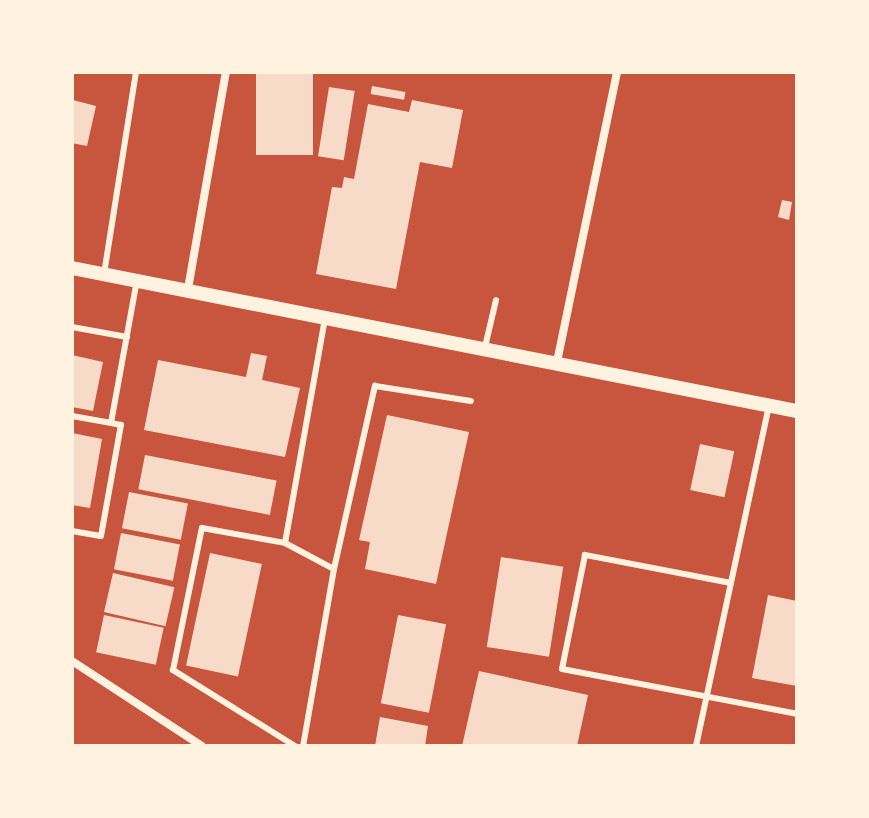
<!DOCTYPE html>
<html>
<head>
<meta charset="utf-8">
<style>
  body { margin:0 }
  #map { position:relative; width:869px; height:818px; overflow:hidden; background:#c8553d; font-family:Barlow,sans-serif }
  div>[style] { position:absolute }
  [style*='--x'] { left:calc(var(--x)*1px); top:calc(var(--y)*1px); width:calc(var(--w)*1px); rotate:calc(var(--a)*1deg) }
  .building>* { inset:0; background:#f7dbc8; transform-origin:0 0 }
  .service>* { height:6px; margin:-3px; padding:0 3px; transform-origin:3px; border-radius:3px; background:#fff3e0 }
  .minor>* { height:8px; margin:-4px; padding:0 4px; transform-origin:4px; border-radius:4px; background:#fff3e0 }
  .tertiary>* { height:14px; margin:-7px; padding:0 7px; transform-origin:7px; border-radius:7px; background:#fff3e0 }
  span { translate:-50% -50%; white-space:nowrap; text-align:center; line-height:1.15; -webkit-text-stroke:7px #fff3e0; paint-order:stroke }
  .frame { position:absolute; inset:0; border:74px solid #fff3e0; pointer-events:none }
</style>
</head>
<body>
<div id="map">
  <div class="building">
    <i style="left:256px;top:72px;width:57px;height:83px"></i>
    <i style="left:372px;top:86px;width:34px;height:8px;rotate:10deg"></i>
    <i style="left:329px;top:87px;width:26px;height:70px;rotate:9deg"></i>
    <i style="clip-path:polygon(73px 100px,96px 106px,87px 146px,72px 143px)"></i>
    <i style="clip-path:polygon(412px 100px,463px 110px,452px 168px,420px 162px,396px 289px,316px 274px,332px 187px,342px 188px,344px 177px,354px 179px,368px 104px,409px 112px)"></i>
    <i style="clip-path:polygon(782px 200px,792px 202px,789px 220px,778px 217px)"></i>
    <i style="clip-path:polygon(251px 353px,267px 356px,262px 380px,300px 388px,285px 457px,144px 430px,158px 360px,246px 377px)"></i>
    <i style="clip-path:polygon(72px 355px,103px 362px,93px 411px,72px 407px)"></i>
    <i style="clip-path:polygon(387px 415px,469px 432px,436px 584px,365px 569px,370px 542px,359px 540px)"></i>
    <i style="clip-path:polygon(72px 433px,102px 439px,90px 508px,72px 505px)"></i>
    <i style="left:700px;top:444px;width:35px;height:47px;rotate:12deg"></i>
    <i style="left:145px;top:455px;width:134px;height:35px;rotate:11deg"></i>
    <i style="left:129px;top:492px;width:60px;height:37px;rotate:11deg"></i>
    <i style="left:121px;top:533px;width:60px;height:37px;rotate:11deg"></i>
    <i style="left:210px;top:553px;width:53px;height:115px;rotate:12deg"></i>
    <i style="left:501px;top:557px;width:63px;height:91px;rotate:9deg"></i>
    <i style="left:113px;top:573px;width:63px;height:40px;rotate:13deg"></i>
    <i style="clip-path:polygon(768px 595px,797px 601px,797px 686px,752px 678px)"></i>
    <i style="left:104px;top:615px;width:61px;height:38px;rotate:12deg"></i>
    <i style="left:398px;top:615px;width:49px;height:90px;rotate:11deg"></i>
    <i style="clip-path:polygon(479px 671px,588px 695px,577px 746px,462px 746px)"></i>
    <i style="clip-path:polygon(380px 717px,428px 726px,425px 746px,375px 746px)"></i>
  </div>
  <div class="service">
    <i style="--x:104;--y:274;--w:205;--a:-81"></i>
    <i style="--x:72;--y:327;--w:56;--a:10.3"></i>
    <i style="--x:485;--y:347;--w:48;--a:-76.8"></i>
    <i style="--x:72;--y:416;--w:40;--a:10"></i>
    <i style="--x:111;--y:423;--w:145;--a:-79.7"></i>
    <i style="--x:72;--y:531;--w:29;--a:10"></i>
    <i style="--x:101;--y:536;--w:113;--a:-79.8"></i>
    <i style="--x:121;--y:425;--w:10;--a:-169"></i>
    <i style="--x:285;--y:543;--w:228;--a:-79.9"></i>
    <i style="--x:334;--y:569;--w:188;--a:-77.4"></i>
    <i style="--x:375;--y:386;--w:97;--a:8.9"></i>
    <i style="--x:731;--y:583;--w:149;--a:-169.1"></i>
    <i style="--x:585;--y:555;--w:116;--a:101.4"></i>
    <i style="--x:562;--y:669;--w:239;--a:10.8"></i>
    <i style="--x:295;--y:746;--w:144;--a:-148.1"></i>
    <i style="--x:173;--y:670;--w:145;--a:-78.5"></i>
    <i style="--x:202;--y:528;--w:84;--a:10.2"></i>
    <i style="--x:285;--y:543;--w:55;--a:28"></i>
    <i style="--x:334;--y:569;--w:180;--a:99.9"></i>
    <i style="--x:696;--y:746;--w:349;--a:-77.9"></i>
  </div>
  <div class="minor">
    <i style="--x:188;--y:289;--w:220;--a:-80.1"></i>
    <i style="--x:557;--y:362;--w:296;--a:-78.3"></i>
    <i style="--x:72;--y:661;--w:155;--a:33.2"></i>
  </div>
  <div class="tertiary">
    <i style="--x:72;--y:268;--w:739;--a:11.16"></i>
  </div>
  <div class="frame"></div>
</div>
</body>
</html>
